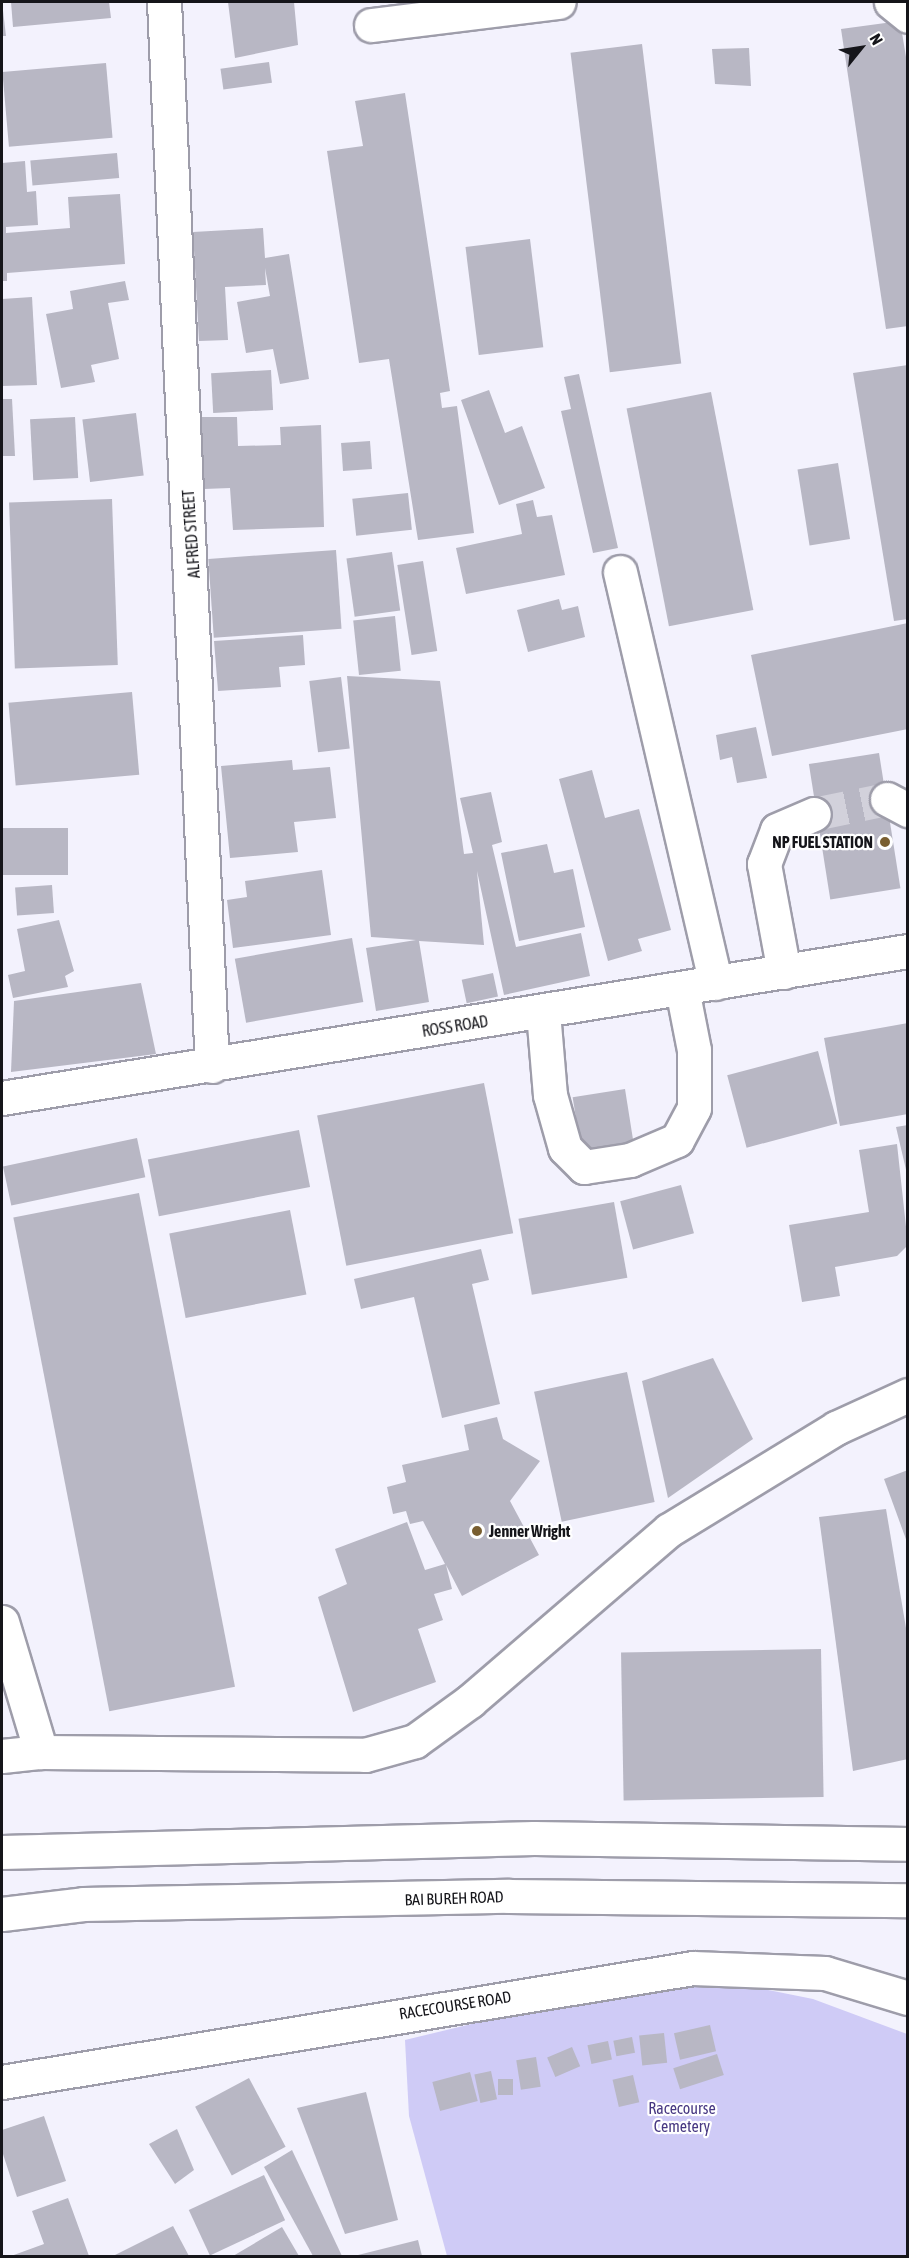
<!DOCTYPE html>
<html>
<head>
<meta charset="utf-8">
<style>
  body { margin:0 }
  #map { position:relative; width:909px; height:2258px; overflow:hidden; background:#f3f2fd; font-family:"Asap Condensed",sans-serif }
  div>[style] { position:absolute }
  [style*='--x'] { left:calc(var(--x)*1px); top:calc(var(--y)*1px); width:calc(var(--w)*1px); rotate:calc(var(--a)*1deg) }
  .green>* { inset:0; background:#cfcbf6 }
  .building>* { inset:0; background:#b8b7c4; transform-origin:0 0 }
  .minor-tunnel>* { height:33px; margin-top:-16.5px; transform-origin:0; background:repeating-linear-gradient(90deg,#d2d1db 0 33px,transparent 0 49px) }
  .roads { filter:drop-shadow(2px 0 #9e9daa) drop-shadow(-2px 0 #9e9daa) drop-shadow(0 2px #9e9daa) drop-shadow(0 -2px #9e9daa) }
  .minor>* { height:33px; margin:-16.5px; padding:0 16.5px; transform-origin:16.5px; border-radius:16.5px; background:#fff }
  .major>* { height:33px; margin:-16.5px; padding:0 16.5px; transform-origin:16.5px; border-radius:16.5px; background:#fff }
  .highway>* { height:33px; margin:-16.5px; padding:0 16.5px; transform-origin:16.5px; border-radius:16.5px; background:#fff }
  .dots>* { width:16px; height:16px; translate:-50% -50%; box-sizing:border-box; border:3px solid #fff; border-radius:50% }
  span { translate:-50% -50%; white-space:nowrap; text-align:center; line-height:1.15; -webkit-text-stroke:4.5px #fff; paint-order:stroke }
  .street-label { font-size:16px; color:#15151a }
  .poi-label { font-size:16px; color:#15151a; font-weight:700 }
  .right { translate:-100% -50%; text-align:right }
  .left { translate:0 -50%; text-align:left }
  .park-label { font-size:16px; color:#473882 }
  .frame { position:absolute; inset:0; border:3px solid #15151a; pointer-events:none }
  .north { position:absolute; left:831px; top:18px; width:60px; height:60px; -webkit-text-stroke:4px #fff; paint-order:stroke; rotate:60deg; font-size:16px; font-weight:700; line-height:24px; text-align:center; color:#15151a }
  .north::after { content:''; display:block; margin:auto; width:21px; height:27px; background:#15151a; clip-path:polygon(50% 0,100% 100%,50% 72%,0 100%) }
</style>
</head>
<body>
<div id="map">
  <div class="green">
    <i style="clip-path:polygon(683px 1973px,813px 1999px,907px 2034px,907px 2256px,447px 2256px,409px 2116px,405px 2040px)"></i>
  </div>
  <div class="building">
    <i style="clip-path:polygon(2px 2px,6px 36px,2px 36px)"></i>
    <i style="clip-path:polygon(11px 2px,109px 2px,111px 18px,13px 27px)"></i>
    <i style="clip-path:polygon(228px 2px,294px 2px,298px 45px,235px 58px)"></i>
    <i style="clip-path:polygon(900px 21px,908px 69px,908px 326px,886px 329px,841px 29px)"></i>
    <i style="left:642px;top:44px;width:322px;height:72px;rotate:83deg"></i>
    <i style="clip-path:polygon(749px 48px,751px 86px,715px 84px,712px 49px)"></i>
    <i style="left:269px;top:62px;width:21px;height:49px;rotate:82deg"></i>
    <i style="left:106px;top:63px;width:75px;height:104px;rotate:85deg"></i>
    <i style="clip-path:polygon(405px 93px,450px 391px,440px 393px,442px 408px,457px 406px,474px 533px,418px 540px,389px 359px,359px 363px,327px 151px,363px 146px,355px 101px)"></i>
    <i style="left:117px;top:153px;width:25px;height:87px;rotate:85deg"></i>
    <i style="clip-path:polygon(25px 161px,27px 192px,36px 191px,38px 225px,6px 227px,6px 233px,70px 228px,68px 197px,120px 194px,125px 264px,7px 273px,7px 281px,2px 281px,2px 163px)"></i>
    <i style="clip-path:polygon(263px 228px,265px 258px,289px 254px,309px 379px,280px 384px,273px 349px,246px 353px,237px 302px,270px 296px,265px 268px,266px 285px,225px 287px,228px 340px,199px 341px,193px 232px)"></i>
    <i style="left:530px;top:239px;width:109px;height:65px;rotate:83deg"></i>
    <i style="clip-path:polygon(125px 281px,129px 300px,108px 303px,119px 359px,91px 365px,95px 382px,61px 388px,46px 314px,73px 309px,70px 291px)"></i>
    <i style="clip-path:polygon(32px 297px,37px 385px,2px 386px,2px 299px)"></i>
    <i style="clip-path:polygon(908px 365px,908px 619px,894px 621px,853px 373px)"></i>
    <i style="left:271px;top:370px;width:40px;height:60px;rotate:87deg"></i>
    <i style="clip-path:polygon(579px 374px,618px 548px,593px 553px,561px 411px,571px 409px,564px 377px)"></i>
    <i style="clip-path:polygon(489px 390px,505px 433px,522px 426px,545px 488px,499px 505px,461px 400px)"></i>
    <i style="left:711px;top:392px;width:222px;height:86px;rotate:79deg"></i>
    <i style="clip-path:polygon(2px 399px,12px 399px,15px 456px,2px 456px)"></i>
    <i style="left:136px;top:413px;width:63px;height:54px;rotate:83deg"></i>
    <i style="left:75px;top:417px;width:61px;height:45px;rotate:87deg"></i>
    <i style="clip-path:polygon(201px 417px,237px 417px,238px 446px,281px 445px,280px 427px,321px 425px,324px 527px,233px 530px,230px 488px,204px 489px)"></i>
    <i style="left:370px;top:441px;width:28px;height:29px;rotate:86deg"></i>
    <i style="left:838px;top:463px;width:77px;height:41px;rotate:81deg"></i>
    <i style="left:408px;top:493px;width:37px;height:56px;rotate:84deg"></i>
    <i style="left:112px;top:499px;width:166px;height:103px;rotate:88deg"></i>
    <i style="clip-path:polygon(533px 500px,537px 517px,552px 515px,565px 575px,466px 594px,456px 548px,522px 534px,516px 504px)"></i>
    <i style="left:336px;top:550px;width:79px;height:128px;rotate:86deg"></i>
    <i style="left:392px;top:552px;width:59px;height:46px;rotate:82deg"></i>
    <i style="left:423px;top:561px;width:91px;height:26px;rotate:81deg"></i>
    <i style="clip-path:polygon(559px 599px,562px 610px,578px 606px,585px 637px,528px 652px,517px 610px)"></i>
    <i style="left:395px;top:616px;width:55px;height:42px;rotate:84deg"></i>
    <i style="clip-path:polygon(908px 623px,908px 729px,772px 756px,751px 655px)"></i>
    <i style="clip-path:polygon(303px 635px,305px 665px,279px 667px,281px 687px,218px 691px,214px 641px)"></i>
    <i style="clip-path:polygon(347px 676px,440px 681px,464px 854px,473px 853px,460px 798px,491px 792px,502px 842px,492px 845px,516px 947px,581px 933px,590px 976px,504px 995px,477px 871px,484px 945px,419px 941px,429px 1002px,376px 1011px,366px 948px,416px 940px,371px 937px)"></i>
    <i style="left:341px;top:677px;width:72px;height:32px;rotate:83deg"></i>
    <i style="left:132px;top:692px;width:83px;height:124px;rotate:85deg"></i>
    <i style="clip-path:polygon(756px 727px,767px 778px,737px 783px,732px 757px,720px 760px,716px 735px)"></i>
    <i style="left:879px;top:753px;width:137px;height:71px;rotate:81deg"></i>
    <i style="clip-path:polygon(292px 760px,293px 770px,330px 767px,336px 818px,294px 822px,298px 852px,230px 858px,221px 766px)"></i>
    <i style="clip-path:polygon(592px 770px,605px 818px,639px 809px,671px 930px,638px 939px,642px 951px,608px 961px,559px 779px)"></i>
    <i style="left:3px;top:828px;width:65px;height:47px"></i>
    <i style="clip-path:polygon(547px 844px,554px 873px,573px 869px,585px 927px,519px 941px,501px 853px)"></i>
    <i style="clip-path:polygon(322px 870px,331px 935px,233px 948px,227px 900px,247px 897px,245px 881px)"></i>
    <i style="left:52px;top:885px;width:28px;height:37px;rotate:86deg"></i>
    <i style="clip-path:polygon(59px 920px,74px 971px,65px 976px,68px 987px,13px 998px,8px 975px,25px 971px,17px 929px)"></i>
    <i style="left:352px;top:938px;width:65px;height:119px;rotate:80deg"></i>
    <i style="left:493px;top:973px;width:24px;height:32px;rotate:78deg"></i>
    <i style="clip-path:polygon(141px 983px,156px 1054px,11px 1072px,14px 1001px)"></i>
    <i style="clip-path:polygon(908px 1023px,908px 1114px,840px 1126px,824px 1038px)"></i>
    <i style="left:818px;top:1051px;width:75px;height:94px;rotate:75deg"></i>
    <i style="left:484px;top:1083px;width:153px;height:170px;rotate:79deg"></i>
    <i style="left:625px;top:1089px;width:53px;height:53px;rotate:81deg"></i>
    <i style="clip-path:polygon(908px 1125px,908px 1174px,907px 1174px,896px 1127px)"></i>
    <i style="left:299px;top:1130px;width:58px;height:154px;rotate:79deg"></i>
    <i style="left:137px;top:1138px;width:40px;height:137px;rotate:78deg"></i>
    <i style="clip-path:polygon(897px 1144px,908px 1245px,897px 1256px,835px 1267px,840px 1296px,802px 1302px,789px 1225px,869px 1212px,859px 1150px)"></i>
    <i style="left:681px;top:1185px;width:50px;height:63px;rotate:75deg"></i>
    <i style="left:139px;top:1193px;width:503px;height:128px;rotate:79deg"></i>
    <i style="left:614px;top:1202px;width:77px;height:97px;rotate:80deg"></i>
    <i style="left:290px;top:1210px;width:86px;height:123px;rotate:79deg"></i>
    <i style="clip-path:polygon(481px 1249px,489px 1280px,472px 1284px,500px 1404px,442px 1418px,414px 1297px,361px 1309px,354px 1279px)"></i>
    <i style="clip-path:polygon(713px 1358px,753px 1439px,668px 1498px,642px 1381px)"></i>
    <i style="left:627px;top:1372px;width:133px;height:95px;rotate:78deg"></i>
    <i style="clip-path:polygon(497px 1417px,503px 1439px,540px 1461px,510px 1501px,539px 1555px,462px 1596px,446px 1565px,452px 1589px,434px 1594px,443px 1620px,418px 1629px,436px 1682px,353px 1712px,318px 1597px,347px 1584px,335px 1549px,407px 1522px,425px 1570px,445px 1564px,423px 1521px,410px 1524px,406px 1511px,393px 1514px,387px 1487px,406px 1482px,402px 1465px,469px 1450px,464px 1425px)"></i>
    <i style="clip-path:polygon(908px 1470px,908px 1542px,907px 1542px,884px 1479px)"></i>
    <i style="clip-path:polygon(886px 1509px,908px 1640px,908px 1759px,853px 1771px,819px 1517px)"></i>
    <i style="left:821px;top:1649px;width:148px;height:200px;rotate:89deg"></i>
    <i style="left:710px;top:2025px;width:27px;height:37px;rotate:77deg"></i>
    <i style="left:664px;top:2033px;width:30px;height:25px;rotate:84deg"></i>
    <i style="left:632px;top:2037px;width:16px;height:19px;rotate:79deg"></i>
    <i style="left:608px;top:2041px;width:19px;height:21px;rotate:78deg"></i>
    <i style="left:572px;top:2047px;width:21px;height:27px;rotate:67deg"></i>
    <i style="left:717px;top:2054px;width:22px;height:46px;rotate:72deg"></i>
    <i style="left:536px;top:2057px;width:30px;height:20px;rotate:81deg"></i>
    <i style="left:491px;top:2071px;width:29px;height:17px;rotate:78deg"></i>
    <i style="left:470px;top:2072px;width:30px;height:39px;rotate:75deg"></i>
    <i style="left:633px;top:2075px;width:28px;height:21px;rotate:77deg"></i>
    <i style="left:249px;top:2078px;width:78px;height:61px;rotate:62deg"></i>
    <i style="left:498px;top:2079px;width:15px;height:16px"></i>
    <i style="clip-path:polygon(366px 2092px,398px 2220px,345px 2234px,297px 2108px)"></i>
    <i style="clip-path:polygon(44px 2116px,66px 2181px,17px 2197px,2px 2151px,2px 2130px)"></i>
    <i style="clip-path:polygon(177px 2129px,194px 2170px,175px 2184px,149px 2144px)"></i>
    <i style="clip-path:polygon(292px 2150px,342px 2256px,313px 2256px,264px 2167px)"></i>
    <i style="left:264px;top:2175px;width:50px;height:83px;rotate:65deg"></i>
    <i style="clip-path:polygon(68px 2198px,89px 2256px,11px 2256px,44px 2244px,32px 2211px)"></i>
    <i style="clip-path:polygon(173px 2226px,189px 2256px,113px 2256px)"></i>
    <i style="clip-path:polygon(282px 2227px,299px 2256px,233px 2256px)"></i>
    <i style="clip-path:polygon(418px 2240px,422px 2256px,354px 2256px)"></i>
  </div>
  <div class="minor-tunnel">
    <i style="--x:814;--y:814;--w:75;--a:-11.6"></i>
  </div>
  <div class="roads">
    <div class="minor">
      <i style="--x:164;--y:2;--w:1065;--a:87.42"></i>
      <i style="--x:891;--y:2;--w:22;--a:39"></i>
      <i style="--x:371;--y:25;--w:189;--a:-7"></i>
      <i style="--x:620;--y:572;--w:422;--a:76.9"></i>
      <i style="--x:887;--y:799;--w:24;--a:28"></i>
      <i style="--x:784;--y:972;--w:110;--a:-100.5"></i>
      <i style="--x:764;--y:864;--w:36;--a:-69"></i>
      <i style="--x:777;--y:830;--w:40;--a:-23.4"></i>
      <i style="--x:543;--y:1012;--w:83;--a:85.2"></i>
      <i style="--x:550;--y:1095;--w:55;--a:74.2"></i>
      <i style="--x:565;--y:1148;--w:27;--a:45"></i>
      <i style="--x:584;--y:1167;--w:47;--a:-8.7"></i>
      <i style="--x:630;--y:1160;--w:51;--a:-23.1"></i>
      <i style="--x:677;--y:1140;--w:36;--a:-62"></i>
      <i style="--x:694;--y:1108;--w:58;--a:-90"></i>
      <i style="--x:694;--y:1050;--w:62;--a:-101.1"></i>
      <i style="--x:2;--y:1622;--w:136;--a:73.3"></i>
      <i style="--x:2;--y:1756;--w:39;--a:-6"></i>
      <i style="--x:41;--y:1752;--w:324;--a:0.5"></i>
      <i style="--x:365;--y:1755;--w:52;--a:-15.6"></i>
      <i style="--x:415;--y:1741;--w:68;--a:-36"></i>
      <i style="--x:470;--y:1701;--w:262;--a:-40.7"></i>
      <i style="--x:669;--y:1530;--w:196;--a:-31.4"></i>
      <i style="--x:836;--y:1428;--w:79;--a:-24.6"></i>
      <i style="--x:2;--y:2082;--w:700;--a:-9.37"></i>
      <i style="--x:693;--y:1968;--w:132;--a:2.2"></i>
      <i style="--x:825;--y:1973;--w:87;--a:16.8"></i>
    </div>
    <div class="major">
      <i style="--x:2;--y:1098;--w:918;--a:-9.22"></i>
    </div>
    <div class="highway">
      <i style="--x:2;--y:1852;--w:532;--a:-1.51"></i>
      <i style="--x:534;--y:1838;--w:374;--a:0.9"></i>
      <i style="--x:2;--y:1914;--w:82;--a:-7"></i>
      <i style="--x:83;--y:1904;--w:426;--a:-1.1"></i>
      <i style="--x:509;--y:1896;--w:399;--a:0.6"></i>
    </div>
  </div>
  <div class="dots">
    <i style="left:885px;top:842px;background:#795e30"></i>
    <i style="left:477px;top:1531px;background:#795e30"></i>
  </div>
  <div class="street-label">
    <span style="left:191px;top:534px;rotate:-94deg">ALFRED STREET</span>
    <span style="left:455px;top:1026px;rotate:-9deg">ROSS ROAD</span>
    <span style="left:454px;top:1898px;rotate:-2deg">BAI BUREH ROAD</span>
    <span style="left:455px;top:2005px;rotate:-9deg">RACECOURSE ROAD</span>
  </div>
  <div class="poi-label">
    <span class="right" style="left:873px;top:842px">NP FUEL STATION</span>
    <span class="left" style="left:489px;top:1531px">Jenner Wright</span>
  </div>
  <div class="park-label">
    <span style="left:682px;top:2117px">Racecourse<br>Cemetery</span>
  </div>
  <div class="frame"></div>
  <div class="north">N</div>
</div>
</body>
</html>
